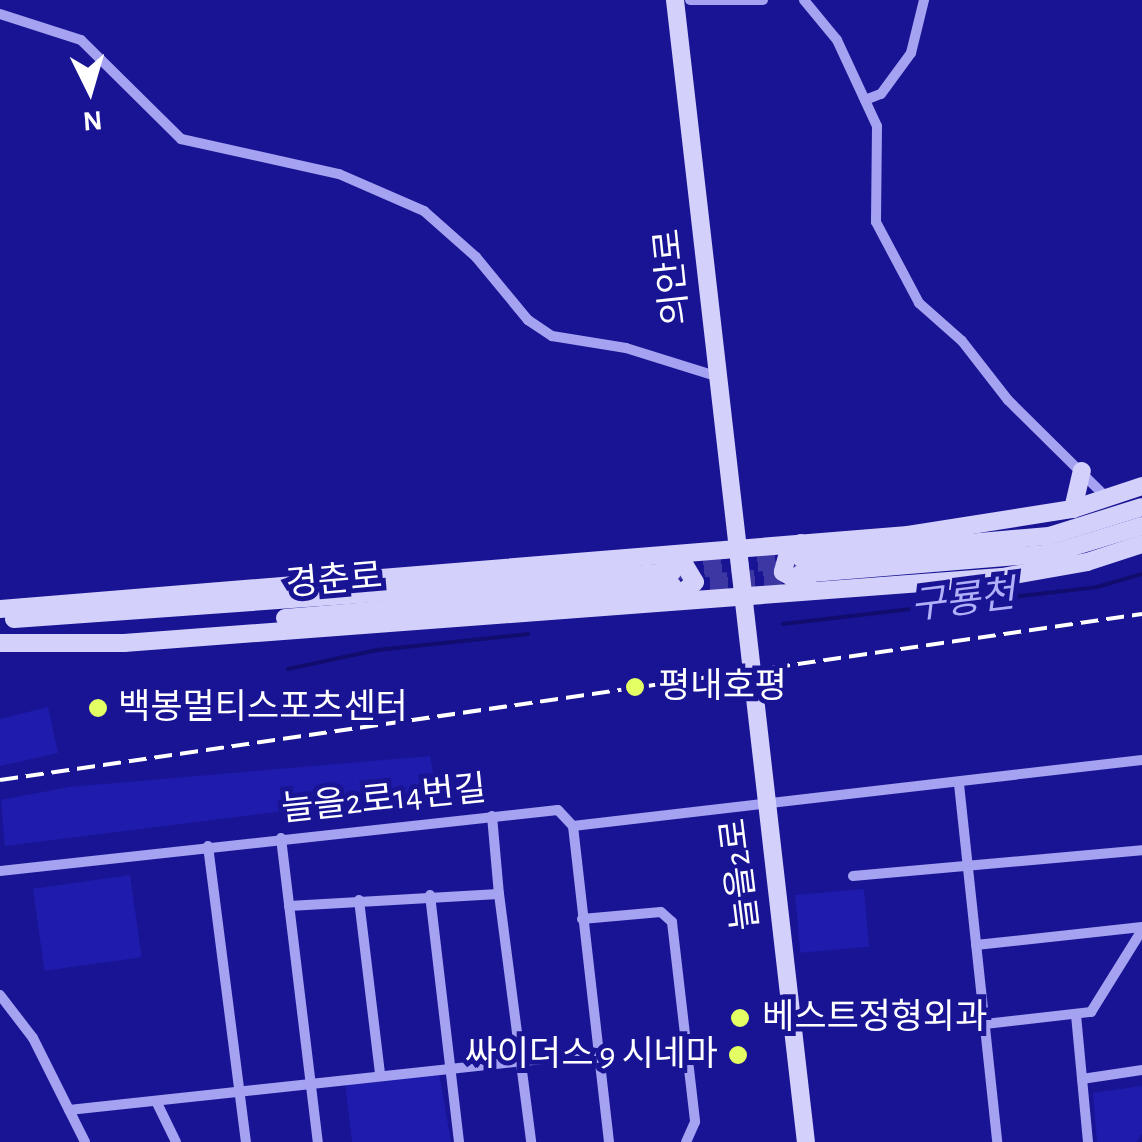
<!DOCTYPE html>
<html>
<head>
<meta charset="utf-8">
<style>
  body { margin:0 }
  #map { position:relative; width:1142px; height:1142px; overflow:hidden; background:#191493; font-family:"Alegreya Sans","Noto Sans KR",sans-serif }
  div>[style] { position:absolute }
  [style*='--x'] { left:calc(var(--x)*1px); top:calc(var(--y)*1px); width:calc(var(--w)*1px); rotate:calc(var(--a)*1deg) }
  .green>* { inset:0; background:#1f1cad; transform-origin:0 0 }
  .stream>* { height:4px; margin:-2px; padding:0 2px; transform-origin:2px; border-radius:2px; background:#110d6f }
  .secondary-tunnel>* { height:18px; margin-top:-9px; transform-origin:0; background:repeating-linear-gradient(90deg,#3c37a3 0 18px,transparent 0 27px) }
  .street>* { height:10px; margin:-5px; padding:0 5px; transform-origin:5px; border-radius:5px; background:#a4a2f1 }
  .secondary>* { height:18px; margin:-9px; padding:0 9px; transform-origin:9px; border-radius:9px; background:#d3d1fc }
  .rail>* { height:4px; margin-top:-2px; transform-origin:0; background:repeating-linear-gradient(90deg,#fff 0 18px,transparent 0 26px) }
  .dots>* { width:28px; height:28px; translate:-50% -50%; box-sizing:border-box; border:5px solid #191493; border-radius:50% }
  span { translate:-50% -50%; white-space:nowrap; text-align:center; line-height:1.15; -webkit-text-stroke:10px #191493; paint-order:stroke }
  .street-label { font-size:35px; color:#fff }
  .poi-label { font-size:35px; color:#fff }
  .left { translate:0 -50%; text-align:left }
  .right { translate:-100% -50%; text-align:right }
  .water-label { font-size:38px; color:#b0aff8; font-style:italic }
  .north { position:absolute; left:40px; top:40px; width:100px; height:100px; -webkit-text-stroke:8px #191493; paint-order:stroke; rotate:175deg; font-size:28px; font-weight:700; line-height:40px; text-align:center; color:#fff }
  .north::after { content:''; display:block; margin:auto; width:35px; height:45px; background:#fff; clip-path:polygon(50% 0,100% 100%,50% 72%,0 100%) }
</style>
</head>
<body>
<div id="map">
  <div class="green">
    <i style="clip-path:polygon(48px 707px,58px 753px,0 766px,0 719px)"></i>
    <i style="clip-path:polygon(430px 756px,435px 784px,424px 800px,284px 811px,5px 846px,1px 800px,69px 787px)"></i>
    <i style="left:130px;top:875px;width:83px;height:98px;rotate:82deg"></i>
    <i style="left:864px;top:889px;width:58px;height:69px;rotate:85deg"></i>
    <i style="clip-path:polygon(439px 1073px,451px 1142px,352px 1142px,345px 1082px)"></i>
    <i style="clip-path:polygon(1142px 1086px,1142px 1134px,1136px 1142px,1097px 1142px,1093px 1093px)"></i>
  </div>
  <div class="stream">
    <i style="--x:783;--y:624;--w:316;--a:-6.7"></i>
    <i style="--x:1097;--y:587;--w:47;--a:-16.1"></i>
    <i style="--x:288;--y:669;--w:91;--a:-12.1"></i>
    <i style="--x:377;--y:650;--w:152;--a:-6"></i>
  </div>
  <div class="secondary-tunnel">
    <i style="--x:677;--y:571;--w:124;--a:-6"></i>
    <i style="--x:683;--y:585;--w:114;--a:-5"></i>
  </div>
  <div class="street">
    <i style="--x:690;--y:0;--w:73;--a:0"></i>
    <i style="--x:804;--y:0;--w:52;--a:50.5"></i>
    <i style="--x:837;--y:40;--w:95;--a:65.1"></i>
    <i style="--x:877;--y:126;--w:96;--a:90.6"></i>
    <i style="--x:876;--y:222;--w:92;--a:62"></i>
    <i style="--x:919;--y:303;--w:57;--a:41.5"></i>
    <i style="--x:962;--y:341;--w:75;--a:52.1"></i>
    <i style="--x:1008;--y:400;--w:139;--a:44.7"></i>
    <i style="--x:0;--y:14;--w:85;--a:17.8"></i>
    <i style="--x:81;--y:40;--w:141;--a:44.7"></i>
    <i style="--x:181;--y:139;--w:162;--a:12.5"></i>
    <i style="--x:339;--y:174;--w:93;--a:23.5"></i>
    <i style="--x:424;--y:211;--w:69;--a:41.5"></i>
    <i style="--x:476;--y:257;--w:82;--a:50.5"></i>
    <i style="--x:528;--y:320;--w:29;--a:34"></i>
    <i style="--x:552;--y:336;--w:75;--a:9.2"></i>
    <i style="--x:626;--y:348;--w:94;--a:17.3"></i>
    <i style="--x:865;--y:100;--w:17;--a:-21"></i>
    <i style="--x:881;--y:94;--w:51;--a:-53.8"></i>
    <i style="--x:911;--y:53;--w:55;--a:-76.2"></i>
    <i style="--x:959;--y:784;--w:360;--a:83.9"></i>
    <i style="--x:492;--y:816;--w:78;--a:84.9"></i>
    <i style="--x:573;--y:826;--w:318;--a:83.5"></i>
    <i style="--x:281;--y:838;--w:306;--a:83.1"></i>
    <i style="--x:208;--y:846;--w:298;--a:82.7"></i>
    <i style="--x:0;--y:871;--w:561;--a:-6.24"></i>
    <i style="--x:558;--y:810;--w:22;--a:47"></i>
    <i style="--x:573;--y:826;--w:573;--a:-6.62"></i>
    <i style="--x:853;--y:876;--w:290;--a:-5.1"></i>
    <i style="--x:430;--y:895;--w:249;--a:83.3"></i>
    <i style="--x:359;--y:900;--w:174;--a:83.1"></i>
    <i style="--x:289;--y:906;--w:210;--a:-3.3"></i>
    <i style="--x:499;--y:894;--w:250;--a:82.6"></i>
    <i style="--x:582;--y:919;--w:79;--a:-5.1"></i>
    <i style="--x:661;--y:912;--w:15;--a:42"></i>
    <i style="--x:672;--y:922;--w:201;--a:83.4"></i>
    <i style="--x:695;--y:1122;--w:22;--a:114"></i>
    <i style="--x:976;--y:945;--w:167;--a:-6.2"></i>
    <i style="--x:0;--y:995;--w:54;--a:52.5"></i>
    <i style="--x:33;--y:1038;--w:116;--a:63.4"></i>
    <i style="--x:1076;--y:1015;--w:128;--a:84.6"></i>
    <i style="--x:985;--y:1024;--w:107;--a:-6.5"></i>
    <i style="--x:1091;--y:1012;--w:97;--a:-58.1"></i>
    <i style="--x:1082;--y:1079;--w:61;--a:-8.5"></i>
    <i style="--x:157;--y:1103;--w:43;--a:64"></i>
    <i style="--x:69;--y:1110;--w:533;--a:-6.14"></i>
  </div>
  <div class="secondary">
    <i style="--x:675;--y:0;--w:1149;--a:83.46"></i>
    <i style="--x:1073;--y:509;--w:39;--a:-77"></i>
    <i style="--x:801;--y:543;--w:13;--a:153"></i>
    <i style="--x:789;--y:549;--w:24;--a:105"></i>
    <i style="--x:783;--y:572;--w:31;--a:31"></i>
    <i style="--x:662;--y:556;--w:23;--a:20"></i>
    <i style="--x:684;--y:564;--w:21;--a:59"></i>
    <i style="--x:695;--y:582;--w:26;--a:140"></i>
    <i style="--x:801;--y:558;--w:249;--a:-5.1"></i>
    <i style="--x:1049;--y:536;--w:97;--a:-17.3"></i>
    <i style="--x:800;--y:574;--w:254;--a:-4.7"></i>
    <i style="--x:1053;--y:553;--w:93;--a:-16.9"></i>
    <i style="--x:0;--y:609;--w:911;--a:-4.66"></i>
    <i style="--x:908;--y:535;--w:167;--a:-9"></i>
    <i style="--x:1073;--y:509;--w:73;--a:-18.4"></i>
    <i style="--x:285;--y:618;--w:389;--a:-4.7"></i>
    <i style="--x:14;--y:619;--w:660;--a:-4.09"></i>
    <i style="--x:0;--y:643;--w:124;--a:0"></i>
    <i style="--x:124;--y:643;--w:880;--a:-4.3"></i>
    <i style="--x:1002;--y:577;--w:86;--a:-10"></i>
    <i style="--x:1087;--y:562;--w:58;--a:-18.1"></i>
  </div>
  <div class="rail">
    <i style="--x:0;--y:780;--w:1154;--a:-8.27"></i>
  </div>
  <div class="dots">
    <i style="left:635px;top:687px;background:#e3ff63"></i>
    <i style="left:98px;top:708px;background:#e3ff63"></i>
    <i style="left:740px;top:1018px;background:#e3ff63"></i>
    <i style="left:738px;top:1055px;background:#e3ff63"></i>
  </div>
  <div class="street-label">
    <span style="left:673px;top:277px;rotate:-96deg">의안로</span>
    <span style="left:334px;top:581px;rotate:-5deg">경춘로</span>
    <span style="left:384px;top:800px;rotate:-6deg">늘을2로14번길</span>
    <span style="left:741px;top:874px;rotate:-97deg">늘을2로</span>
  </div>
  <div class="poi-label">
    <span class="left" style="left:658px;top:687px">평내호평</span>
    <span class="left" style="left:118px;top:708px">백봉멀티스포츠센터</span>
    <span class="left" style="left:762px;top:1018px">베스트정형외과</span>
    <span class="right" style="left:718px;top:1055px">싸이더스 9 시네마</span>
  </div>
  <div class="water-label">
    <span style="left:963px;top:602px;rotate:-7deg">구룡천</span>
  </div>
  <div class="north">N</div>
</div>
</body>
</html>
